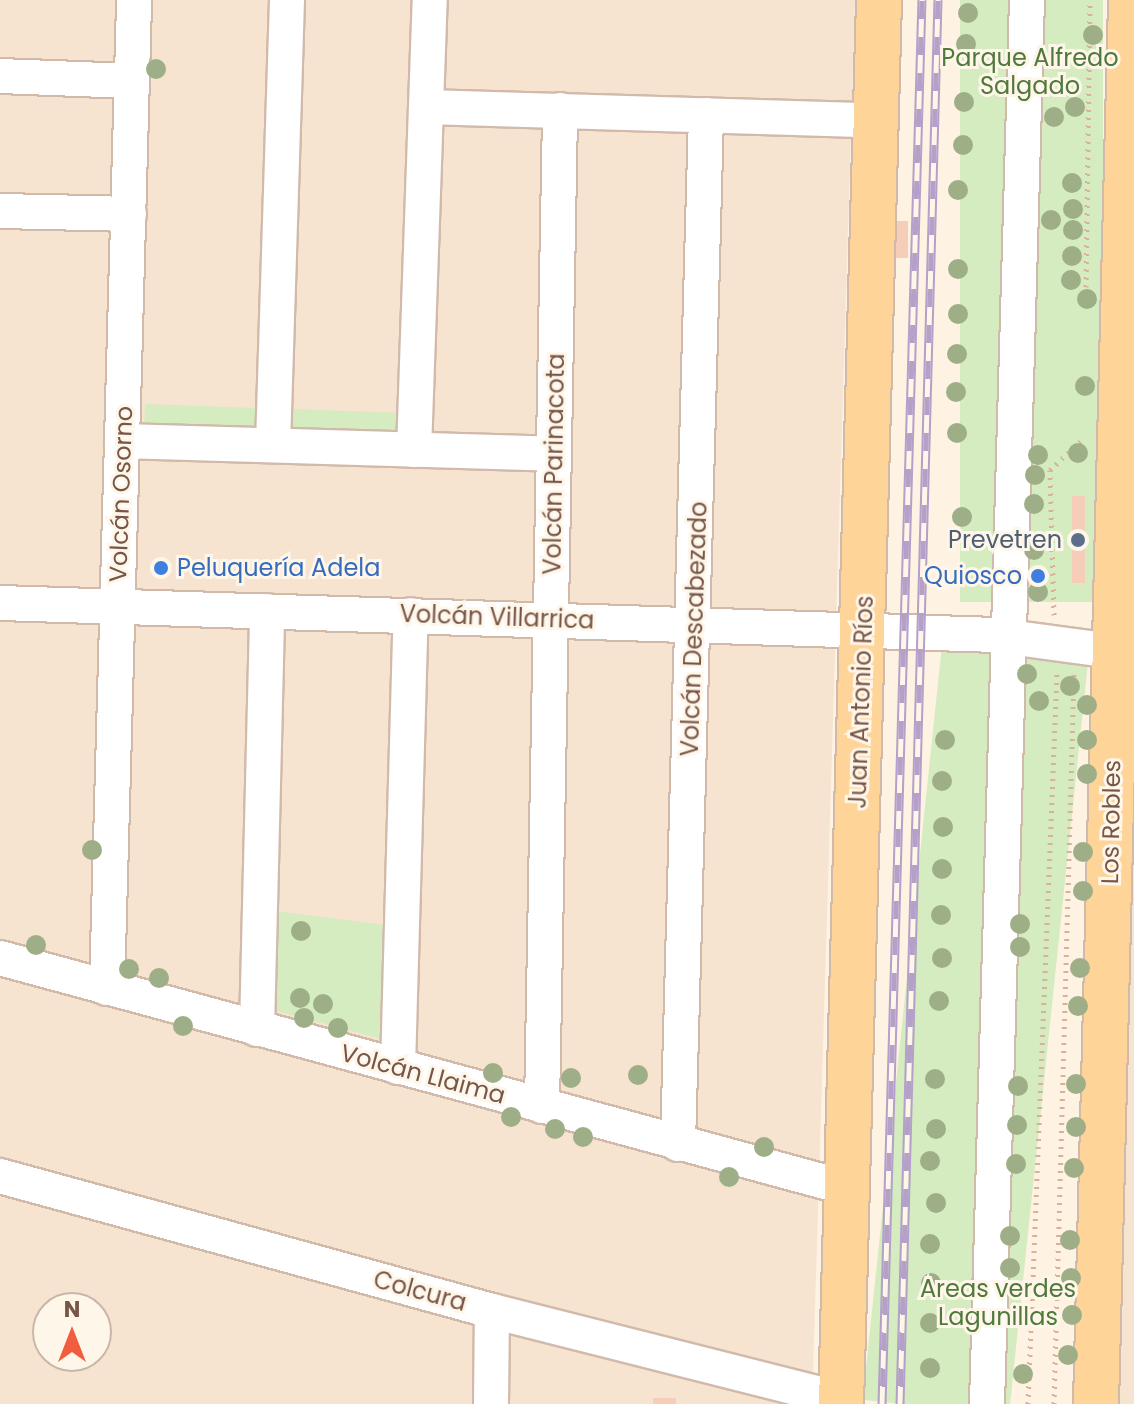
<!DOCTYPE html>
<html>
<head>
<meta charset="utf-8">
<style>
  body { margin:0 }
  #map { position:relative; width:1134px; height:1404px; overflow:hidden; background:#fef2e2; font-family:Poppins,sans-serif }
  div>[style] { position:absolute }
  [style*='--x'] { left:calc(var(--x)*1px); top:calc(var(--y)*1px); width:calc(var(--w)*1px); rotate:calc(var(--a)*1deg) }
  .residential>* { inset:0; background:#f6e3d0 }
  .green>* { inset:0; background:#d4ecc0; transform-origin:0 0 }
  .building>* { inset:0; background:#f5cdb8; transform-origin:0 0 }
  .path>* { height:5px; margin-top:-2.5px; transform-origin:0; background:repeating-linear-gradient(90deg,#dab09b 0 2px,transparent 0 8px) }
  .roads { filter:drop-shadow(2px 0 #d2baab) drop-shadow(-2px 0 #d2baab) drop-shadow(0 2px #d2baab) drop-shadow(0 -2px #d2baab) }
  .minor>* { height:34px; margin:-17px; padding:0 17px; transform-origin:17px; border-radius:17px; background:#fff }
  .major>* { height:44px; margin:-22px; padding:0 22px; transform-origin:22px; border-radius:22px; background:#ffd498 }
  .rail>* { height:9px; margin-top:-4.5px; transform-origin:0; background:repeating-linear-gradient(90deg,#fff6ea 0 18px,#b4a0c8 0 36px); box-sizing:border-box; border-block:2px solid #b4a0c8 }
  .trees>* { width:20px; height:20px; margin:-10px; border-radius:50%; background:#9eaf87 }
  .dots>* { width:22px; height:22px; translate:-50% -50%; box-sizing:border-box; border:4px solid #fff6ea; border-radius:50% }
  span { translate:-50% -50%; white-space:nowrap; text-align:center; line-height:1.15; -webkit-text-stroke:6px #fff6ea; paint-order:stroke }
  .park-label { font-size:24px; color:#50793c }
  .street-label { font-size:24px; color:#775647 }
  .service-label { font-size:24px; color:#4e5e75 }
  .right { translate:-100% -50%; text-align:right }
  .shop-label { font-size:24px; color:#366cbe }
  .left { translate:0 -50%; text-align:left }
  .north { position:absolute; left:32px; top:1292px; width:80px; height:80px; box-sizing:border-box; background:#fff6ea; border:2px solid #c9b6a9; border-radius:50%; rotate:0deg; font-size:22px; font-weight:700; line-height:32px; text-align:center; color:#775647 }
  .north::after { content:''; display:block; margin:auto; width:28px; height:36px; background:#f15e3f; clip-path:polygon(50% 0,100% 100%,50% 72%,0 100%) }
</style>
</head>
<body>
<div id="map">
  <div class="residential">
    <i style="clip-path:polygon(evenodd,0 0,855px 0,812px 1404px,0 1404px,0 0,48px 1308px,96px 1308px,96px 1356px,48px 1356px,48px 1308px)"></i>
    <i style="clip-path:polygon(1134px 422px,1134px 1404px,1112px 1404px)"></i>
  </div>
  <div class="green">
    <i style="left:960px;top:0;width:143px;height:602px"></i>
    <i style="left:145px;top:404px;width:260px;height:26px;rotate:2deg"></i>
    <i style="left:942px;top:645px;width:147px;height:759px;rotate:6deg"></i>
    <i style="clip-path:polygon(266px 910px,393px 926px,382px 1039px,262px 1007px)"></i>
  </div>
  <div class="building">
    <i style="left:893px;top:221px;width:15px;height:37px"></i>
    <i style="left:1072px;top:496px;width:13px;height:87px"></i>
    <i style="left:653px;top:1398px;width:23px;height:6px"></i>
  </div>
  <div class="path">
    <i style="--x:1086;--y:287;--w:287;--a:-89.2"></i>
    <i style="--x:1054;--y:615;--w:145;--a:-91.6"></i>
    <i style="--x:1050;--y:470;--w:48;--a:-43.3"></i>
    <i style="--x:1028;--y:1404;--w:732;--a:-87.73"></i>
    <i style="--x:1054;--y:1404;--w:731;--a:-88.43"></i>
  </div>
  <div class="roads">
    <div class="minor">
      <i style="--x:0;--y:76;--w:132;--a:2.2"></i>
      <i style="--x:426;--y:107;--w:451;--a:1.7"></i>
      <i style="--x:0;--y:211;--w:129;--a:1.3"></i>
      <i style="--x:122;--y:441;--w:432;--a:1.7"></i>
      <i style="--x:273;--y:445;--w:445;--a:-88.2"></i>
      <i style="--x:414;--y:450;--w:450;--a:-88"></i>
      <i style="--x:0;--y:603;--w:995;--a:1.84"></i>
      <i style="--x:994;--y:635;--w:141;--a:7.7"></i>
      <i style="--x:0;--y:958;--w:878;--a:15.19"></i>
      <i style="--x:107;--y:988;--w:988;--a:-88.43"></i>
      <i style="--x:257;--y:1029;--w:418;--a:-88.6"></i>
      <i style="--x:398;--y:1067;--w:452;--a:-88.4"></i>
      <i style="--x:542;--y:1106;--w:996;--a:-88.96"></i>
      <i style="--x:678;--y:1144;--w:1029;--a:-88.44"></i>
      <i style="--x:0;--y:1176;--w:510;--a:15.34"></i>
      <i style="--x:492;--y:1311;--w:360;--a:14.2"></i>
      <i style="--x:491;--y:1404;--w:93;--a:-89.4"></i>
      <i style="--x:987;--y:1404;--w:1405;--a:-88.37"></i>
    </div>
    <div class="major">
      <i style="--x:841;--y:1404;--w:1405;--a:-88.45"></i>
      <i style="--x:1096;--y:1404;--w:1404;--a:-88.57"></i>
    </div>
  </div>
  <div class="rail">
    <i style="--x:882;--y:1404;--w:1405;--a:-88.37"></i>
    <i style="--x:900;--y:1404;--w:1405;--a:-88.45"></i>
  </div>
  <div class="trees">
    <i style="left:968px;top:13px"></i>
    <i style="left:1093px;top:35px"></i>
    <i style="left:966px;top:44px"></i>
    <i style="left:156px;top:69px"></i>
    <i style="left:964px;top:102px"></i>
    <i style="left:1075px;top:107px"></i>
    <i style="left:1054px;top:117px"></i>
    <i style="left:963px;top:145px"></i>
    <i style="left:1072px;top:183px"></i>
    <i style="left:958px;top:190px"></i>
    <i style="left:1073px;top:209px"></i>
    <i style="left:1051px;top:220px"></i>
    <i style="left:1073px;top:230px"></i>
    <i style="left:1072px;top:256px"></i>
    <i style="left:958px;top:269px"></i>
    <i style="left:1071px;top:280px"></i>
    <i style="left:1087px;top:299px"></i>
    <i style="left:958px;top:314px"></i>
    <i style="left:957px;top:354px"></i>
    <i style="left:1085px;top:386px"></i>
    <i style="left:956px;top:392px"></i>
    <i style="left:957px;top:433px"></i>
    <i style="left:1078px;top:453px"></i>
    <i style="left:1038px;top:455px"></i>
    <i style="left:1035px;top:475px"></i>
    <i style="left:1034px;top:504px"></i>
    <i style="left:962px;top:517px"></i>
    <i style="left:1034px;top:550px"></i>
    <i style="left:1038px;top:592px"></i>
    <i style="left:1027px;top:674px"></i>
    <i style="left:1070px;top:686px"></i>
    <i style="left:1039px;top:701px"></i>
    <i style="left:1087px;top:705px"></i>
    <i style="left:945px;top:740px"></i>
    <i style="left:1087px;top:740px"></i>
    <i style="left:1087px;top:774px"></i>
    <i style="left:942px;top:781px"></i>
    <i style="left:943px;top:827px"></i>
    <i style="left:92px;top:850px"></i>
    <i style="left:1083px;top:852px"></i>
    <i style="left:942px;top:869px"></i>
    <i style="left:1083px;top:891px"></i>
    <i style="left:941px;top:915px"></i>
    <i style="left:1020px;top:924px"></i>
    <i style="left:301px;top:931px"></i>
    <i style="left:36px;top:945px"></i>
    <i style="left:1020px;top:947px"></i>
    <i style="left:942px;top:958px"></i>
    <i style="left:1080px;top:968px"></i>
    <i style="left:129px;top:969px"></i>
    <i style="left:159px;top:978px"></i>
    <i style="left:300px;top:998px"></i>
    <i style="left:939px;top:1001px"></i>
    <i style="left:323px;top:1004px"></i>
    <i style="left:1078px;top:1006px"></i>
    <i style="left:304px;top:1018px"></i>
    <i style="left:183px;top:1026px"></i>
    <i style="left:338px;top:1028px"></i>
    <i style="left:493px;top:1073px"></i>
    <i style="left:638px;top:1075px"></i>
    <i style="left:571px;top:1078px"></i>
    <i style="left:935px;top:1079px"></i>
    <i style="left:1076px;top:1084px"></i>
    <i style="left:1018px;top:1086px"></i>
    <i style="left:511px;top:1117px"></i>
    <i style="left:1017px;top:1125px"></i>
    <i style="left:1076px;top:1127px"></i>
    <i style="left:555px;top:1129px"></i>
    <i style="left:936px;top:1129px"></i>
    <i style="left:583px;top:1137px"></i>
    <i style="left:764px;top:1147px"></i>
    <i style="left:930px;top:1161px"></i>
    <i style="left:1016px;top:1164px"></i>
    <i style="left:1074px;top:1168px"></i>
    <i style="left:729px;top:1177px"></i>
    <i style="left:936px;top:1203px"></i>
    <i style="left:1010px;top:1236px"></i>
    <i style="left:1070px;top:1240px"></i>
    <i style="left:930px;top:1244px"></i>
    <i style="left:1010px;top:1268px"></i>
    <i style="left:1071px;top:1278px"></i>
    <i style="left:931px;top:1283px"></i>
    <i style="left:1072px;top:1315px"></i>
    <i style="left:930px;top:1323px"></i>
    <i style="left:1068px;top:1355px"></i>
    <i style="left:930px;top:1368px"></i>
    <i style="left:1023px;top:1374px"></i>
  </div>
  <div class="dots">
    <i style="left:1078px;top:540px;background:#5c6f8a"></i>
    <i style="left:161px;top:568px;background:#3f7fe0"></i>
    <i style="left:1038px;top:576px;background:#3f7fe0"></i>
  </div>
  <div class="park-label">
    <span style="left:1030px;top:72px">Parque Alfredo<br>Salgado</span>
    <span style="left:998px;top:1303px">Areas verdes<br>Lagunillas</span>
  </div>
  <div class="street-label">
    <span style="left:554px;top:464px;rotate:-89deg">Volcán Parinacota</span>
    <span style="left:121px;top:494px;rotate:-88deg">Volcán Osorno</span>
    <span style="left:497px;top:617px;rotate:2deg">Volcán Villarrica</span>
    <span style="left:694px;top:629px;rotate:-88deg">Volcán Descabezado</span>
    <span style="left:861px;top:702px;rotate:-88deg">Juan Antonio Ríos</span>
    <span style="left:1111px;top:822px;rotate:-89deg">Los Robles</span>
    <span style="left:423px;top:1074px;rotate:15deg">Volcán Llaima</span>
    <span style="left:420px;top:1291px;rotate:15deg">Colcura</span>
  </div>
  <div class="service-label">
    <span class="right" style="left:1062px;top:540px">Prevetren</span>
  </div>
  <div class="shop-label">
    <span class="left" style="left:177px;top:568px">Peluquería Adela</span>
    <span class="right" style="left:1022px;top:576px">Quiosco</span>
  </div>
  <div class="north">N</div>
</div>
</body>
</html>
